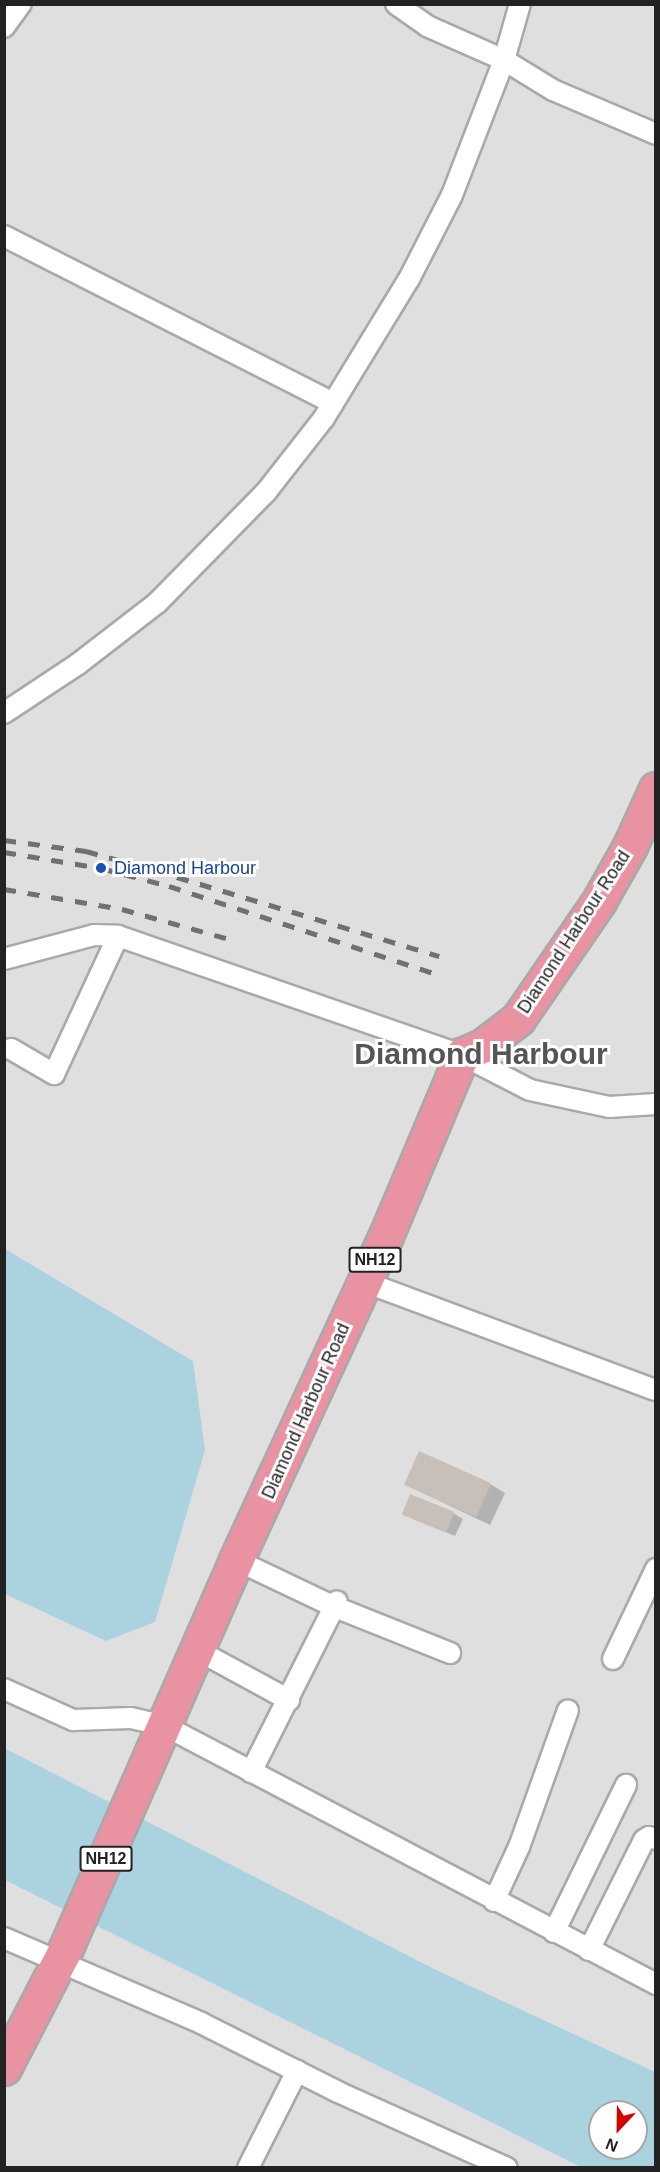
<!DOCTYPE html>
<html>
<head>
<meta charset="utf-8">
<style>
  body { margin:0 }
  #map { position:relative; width:660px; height:2172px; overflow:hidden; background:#f2efe9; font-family:Helvetica,sans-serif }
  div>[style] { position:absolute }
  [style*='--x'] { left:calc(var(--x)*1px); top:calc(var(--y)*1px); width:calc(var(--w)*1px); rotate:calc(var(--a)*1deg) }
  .residential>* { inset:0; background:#e0dfdf }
  .water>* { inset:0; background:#aad3df }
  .shadow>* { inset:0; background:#0003 }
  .building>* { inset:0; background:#c7bfb8; transform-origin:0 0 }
  .roads { filter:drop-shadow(2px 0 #a9a9a9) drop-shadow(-2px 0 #a9a9a9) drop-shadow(0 2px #a9a9a9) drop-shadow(0 -2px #a9a9a9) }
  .street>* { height:20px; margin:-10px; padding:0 10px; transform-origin:10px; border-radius:10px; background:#fff }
  .highway>* { height:33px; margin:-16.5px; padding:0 16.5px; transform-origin:16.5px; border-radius:16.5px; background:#e892a2 }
  .rail>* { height:4.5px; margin-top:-2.25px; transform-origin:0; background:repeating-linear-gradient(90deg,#707070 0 12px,transparent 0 24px) }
  .dots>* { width:16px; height:16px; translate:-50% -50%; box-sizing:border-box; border:3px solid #fff; border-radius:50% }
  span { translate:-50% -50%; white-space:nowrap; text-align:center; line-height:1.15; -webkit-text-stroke:6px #fff; paint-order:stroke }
  .shield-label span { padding:2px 4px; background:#fff; border:2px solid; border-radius:4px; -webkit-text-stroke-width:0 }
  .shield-label { font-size:16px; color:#222; font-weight:700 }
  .transit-label { font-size:18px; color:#164399 }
  .left { translate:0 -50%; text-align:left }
  .street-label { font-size:18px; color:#222 }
  .town-label { font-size:30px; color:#555; font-weight:700 }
  .frame { position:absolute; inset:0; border:6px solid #222; pointer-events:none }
  .north { position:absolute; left:588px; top:2100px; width:60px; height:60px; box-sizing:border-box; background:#fff; border:2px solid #a7a7a7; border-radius:50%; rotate:202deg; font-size:16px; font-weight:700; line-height:24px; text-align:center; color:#222 }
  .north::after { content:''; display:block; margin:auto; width:21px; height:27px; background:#d40000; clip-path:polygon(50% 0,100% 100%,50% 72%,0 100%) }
</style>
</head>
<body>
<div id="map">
  <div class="residential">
    <i style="clip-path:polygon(evenodd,5px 5px,655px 5px,655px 2167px,5px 2168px,5px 5px,600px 2112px,636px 2112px,636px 2148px,600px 2148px,600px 2112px)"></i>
  </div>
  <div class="water">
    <i style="clip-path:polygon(5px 1249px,193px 1361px,205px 1450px,155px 1622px,106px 1641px,5px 1594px)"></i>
    <i style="clip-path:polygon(evenodd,4px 1748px,434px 1969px,655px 2072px,655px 2167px,581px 2167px,5px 1880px,4px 1748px,600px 2112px,636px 2112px,636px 2148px,600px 2148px,600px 2112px)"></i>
  </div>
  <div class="shadow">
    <i style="clip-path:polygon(490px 1484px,505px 1493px,490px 1525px,406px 1485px)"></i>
    <i style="clip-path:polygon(453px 1513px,463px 1519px,455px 1536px,413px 1519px)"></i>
  </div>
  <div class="building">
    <i style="left:419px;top:1451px;width:79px;height:37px;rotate:24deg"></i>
    <i style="left:410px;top:1494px;width:48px;height:22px;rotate:22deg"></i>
  </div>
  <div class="roads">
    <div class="street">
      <i style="--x:396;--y:4;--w:38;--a:35"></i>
      <i style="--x:427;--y:26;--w:84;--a:23.8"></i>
      <i style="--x:504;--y:60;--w:57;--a:31.5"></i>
      <i style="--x:553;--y:90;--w:112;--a:23.1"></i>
      <i style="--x:4;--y:27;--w:29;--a:-54"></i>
      <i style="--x:4;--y:236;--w:369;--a:26.9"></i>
      <i style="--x:4;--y:713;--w:89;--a:-33.5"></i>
      <i style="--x:78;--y:664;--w:100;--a:-37.7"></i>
      <i style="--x:157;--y:603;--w:156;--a:-45.5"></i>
      <i style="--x:266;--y:492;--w:94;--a:-51.9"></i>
      <i style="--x:324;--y:418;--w:163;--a:-58.6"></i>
      <i style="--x:409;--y:279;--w:94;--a:-62.9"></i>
      <i style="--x:452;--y:195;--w:145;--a:-68.9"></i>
      <i style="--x:504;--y:60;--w:58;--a:-74.1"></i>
      <i style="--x:4;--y:959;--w:93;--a:-14.9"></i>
      <i style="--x:94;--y:935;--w:24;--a:2"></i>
      <i style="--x:118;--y:936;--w:364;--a:19.1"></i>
      <i style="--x:462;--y:1055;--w:76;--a:27.2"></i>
      <i style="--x:530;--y:1090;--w:81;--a:12.1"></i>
      <i style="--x:609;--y:1107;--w:47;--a:-3.7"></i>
      <i style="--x:11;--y:1049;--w:50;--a:30.2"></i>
      <i style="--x:54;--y:1074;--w:152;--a:-65.1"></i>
      <i style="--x:365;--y:1282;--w:310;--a:20.4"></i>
      <i style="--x:236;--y:1560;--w:110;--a:25.4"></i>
      <i style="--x:335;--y:1607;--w:124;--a:21.8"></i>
      <i style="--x:197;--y:1650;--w:105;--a:28.5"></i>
      <i style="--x:613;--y:1659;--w:100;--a:-64.5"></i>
      <i style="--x:4;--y:1689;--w:76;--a:24.2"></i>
      <i style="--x:73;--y:1720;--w:58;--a:-2"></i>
      <i style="--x:131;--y:1718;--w:35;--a:13"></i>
      <i style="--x:165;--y:1726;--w:555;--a:27.72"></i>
      <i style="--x:251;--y:1772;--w:191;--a:-63.3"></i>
      <i style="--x:494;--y:1901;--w:60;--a:-65.2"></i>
      <i style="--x:519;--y:1847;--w:145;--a:-70.3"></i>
      <i style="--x:554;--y:1932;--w:164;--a:-63.9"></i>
      <i style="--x:4;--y:1938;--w:215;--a:23.3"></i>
      <i style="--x:201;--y:2023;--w:153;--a:26.7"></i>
      <i style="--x:338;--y:2092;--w:185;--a:24.2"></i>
      <i style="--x:589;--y:1950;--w:123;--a:-63.4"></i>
      <i style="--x:644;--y:1840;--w:6;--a:-31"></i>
      <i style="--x:649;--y:1837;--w:7;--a:16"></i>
      <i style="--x:248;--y:2168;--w:109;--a:-63.2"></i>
    </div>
    <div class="highway">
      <i style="--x:4;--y:2068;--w:133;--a:-62.7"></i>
      <i style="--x:65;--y:1950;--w:426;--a:-66.3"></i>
      <i style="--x:236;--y:1560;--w:355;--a:-65.2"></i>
      <i style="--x:385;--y:1238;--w:199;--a:-67.2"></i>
      <i style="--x:462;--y:1055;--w:24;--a:-24"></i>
      <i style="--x:484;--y:1045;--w:43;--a:-37.4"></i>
      <i style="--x:518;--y:1019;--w:143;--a:-55.5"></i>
      <i style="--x:599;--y:901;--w:63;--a:-60.6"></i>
      <i style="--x:630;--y:846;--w:63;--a:-65.5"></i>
    </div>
  </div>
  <div class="rail">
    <i style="--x:4;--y:840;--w:83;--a:7.6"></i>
    <i style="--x:86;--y:851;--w:71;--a:15.6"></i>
    <i style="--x:154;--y:870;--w:298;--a:16.8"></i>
    <i style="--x:4;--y:852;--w:98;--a:9.4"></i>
    <i style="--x:101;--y:868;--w:70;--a:14.8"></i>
    <i style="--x:169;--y:886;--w:281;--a:18.2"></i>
    <i style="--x:4;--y:889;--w:120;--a:9.6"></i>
    <i style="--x:122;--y:909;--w:108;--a:15.6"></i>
  </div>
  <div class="dots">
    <i style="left:101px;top:868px;background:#1a4fb4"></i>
  </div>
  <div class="shield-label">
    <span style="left:375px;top:1260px">NH12</span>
    <span style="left:106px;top:1859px">NH12</span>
  </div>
  <div class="transit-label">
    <span class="left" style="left:114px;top:868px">Diamond Harbour</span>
  </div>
  <div class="street-label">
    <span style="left:574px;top:932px;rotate:-57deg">Diamond Harbour Road</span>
    <span style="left:306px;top:1411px;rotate:-66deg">Diamond Harbour Road</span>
  </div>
  <div class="town-label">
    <span style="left:481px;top:1054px">Diamond Harbour</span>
  </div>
  <div class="frame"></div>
  <div class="north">N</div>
</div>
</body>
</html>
